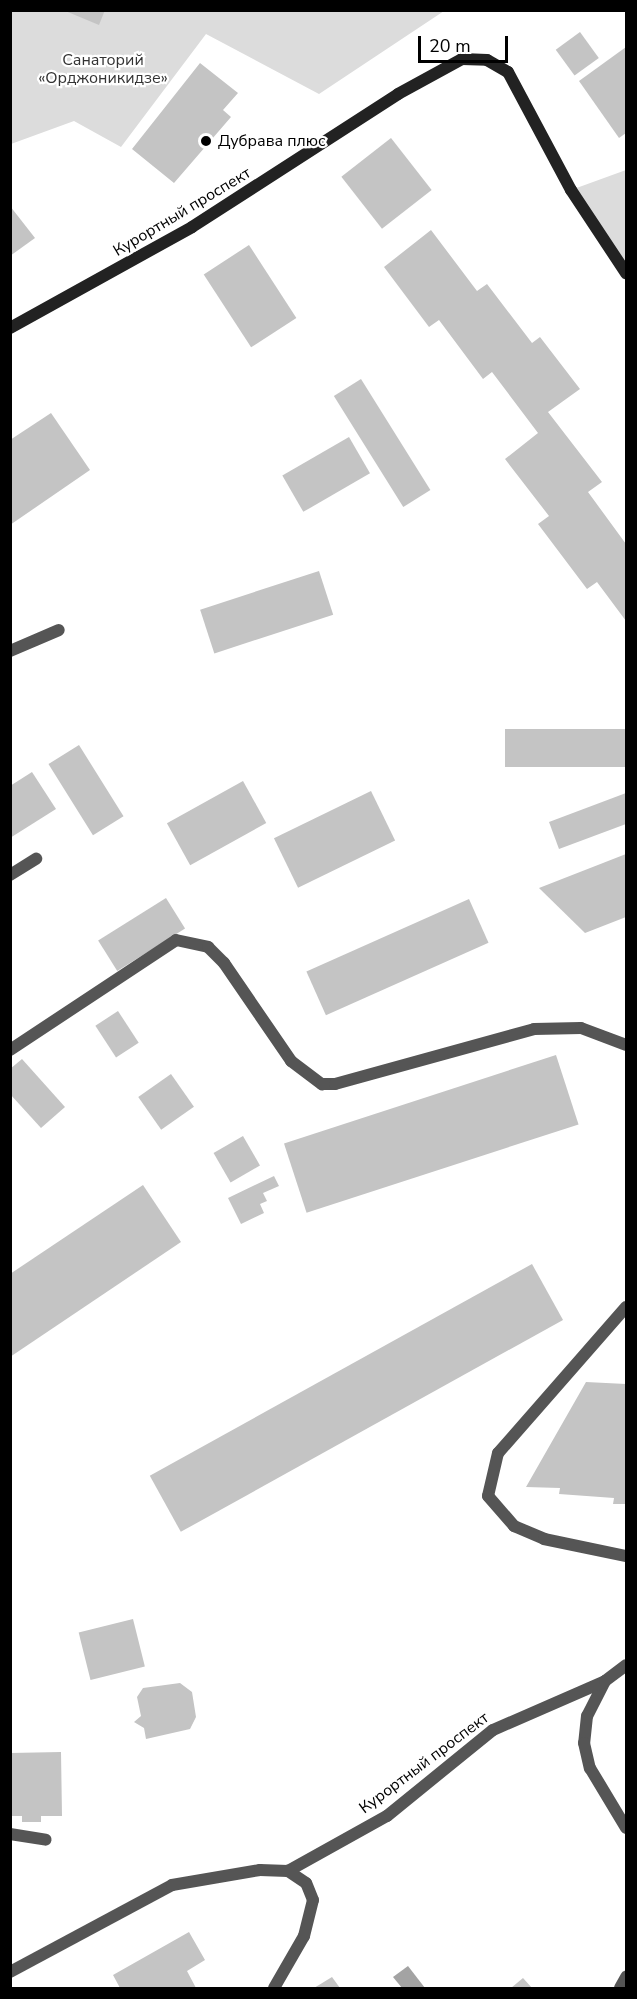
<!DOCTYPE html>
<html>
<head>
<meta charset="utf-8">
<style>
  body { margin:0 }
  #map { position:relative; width:637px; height:1999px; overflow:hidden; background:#fff; font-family:"Nunito Sans",sans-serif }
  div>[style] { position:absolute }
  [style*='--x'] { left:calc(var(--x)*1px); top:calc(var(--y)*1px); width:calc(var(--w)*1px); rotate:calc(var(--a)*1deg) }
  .green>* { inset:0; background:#dcdcdc }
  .water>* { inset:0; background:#a3a3a3 }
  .building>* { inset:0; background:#c4c4c4; transform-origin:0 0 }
  .lane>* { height:12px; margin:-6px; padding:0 6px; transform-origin:6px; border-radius:6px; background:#555 }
  .street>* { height:12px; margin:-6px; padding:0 6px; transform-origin:6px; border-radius:6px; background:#555 }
  .secondary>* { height:12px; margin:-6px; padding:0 6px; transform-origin:6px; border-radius:6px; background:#222 }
  .dots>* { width:16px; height:16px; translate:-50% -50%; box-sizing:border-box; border:3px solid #fff; border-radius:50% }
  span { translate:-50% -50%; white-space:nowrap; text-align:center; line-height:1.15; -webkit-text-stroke:4.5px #fff; paint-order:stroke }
  .park-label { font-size:16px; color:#333 }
  .poi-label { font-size:16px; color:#000 }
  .left { translate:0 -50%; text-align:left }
  .street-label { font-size:16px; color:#000 }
  .frame { position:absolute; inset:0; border:12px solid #000; pointer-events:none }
  .scale { position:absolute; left:418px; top:36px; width:90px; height:27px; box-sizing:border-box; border:3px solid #000; border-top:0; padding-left:8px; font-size:18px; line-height:21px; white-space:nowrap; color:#000; -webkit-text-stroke:4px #fff; paint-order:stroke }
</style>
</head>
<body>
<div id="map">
  <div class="green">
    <i style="clip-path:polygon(11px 11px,444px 11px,319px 94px,206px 34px,121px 147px,74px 121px,11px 144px)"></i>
    <i style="clip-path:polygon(626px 170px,626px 273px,571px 190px)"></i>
  </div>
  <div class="water">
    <i style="clip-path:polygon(408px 1966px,425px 1988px,402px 1988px,393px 1977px)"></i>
  </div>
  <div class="building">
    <i style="clip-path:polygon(63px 10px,105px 10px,99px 25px)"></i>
    <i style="left:580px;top:32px;width:32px;height:30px;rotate:54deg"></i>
    <i style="clip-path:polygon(626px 47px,626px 133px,619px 138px,579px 81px)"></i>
    <i style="clip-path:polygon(200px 63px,238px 93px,223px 110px,231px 117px,174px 183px,132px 149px)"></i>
    <i style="left:391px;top:138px;width:66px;height:63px;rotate:52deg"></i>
    <i style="clip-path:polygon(10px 206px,35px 238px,10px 256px)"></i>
    <i style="clip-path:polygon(431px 230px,477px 291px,487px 284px,532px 343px,540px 337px,580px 389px,548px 412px,602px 482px,588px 492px,626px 544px,626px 621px,597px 582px,587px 589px,538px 524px,549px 516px,505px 459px,538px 433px,492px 372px,483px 379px,439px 320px,429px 327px,384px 267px)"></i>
    <i style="left:249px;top:245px;width:87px;height:54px;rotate:57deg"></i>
    <i style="left:361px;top:379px;width:131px;height:32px;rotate:58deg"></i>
    <i style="clip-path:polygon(51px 413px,90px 470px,10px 525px,10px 440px)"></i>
    <i style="left:349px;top:437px;width:42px;height:77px;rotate:60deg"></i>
    <i style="left:319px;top:571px;width:46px;height:125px;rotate:72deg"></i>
    <i style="left:626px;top:729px;width:38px;height:121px;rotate:90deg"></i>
    <i style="left:79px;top:745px;width:84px;height:36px;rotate:58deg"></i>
    <i style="clip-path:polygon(32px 772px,56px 809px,10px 838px,10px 786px)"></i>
    <i style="left:243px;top:781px;width:48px;height:87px;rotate:61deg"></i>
    <i style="left:371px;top:791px;width:55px;height:108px;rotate:64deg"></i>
    <i style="clip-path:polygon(626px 793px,626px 824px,559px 849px,549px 822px)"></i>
    <i style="clip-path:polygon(626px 854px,626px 917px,585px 933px,539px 888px)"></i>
    <i style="left:166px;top:898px;width:36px;height:80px;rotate:58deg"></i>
    <i style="left:469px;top:899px;width:48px;height:178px;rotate:66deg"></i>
    <i style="left:118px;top:1011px;width:38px;height:27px;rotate:57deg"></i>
    <i style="left:556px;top:1055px;width:73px;height:286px;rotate:72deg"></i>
    <i style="clip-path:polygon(22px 1059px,65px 1107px,41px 1128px,10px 1094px,10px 1069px)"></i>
    <i style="left:171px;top:1074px;width:40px;height:40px;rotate:55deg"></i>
    <i style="left:243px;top:1136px;width:34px;height:34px;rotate:60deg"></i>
    <i style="clip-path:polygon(274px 1176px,279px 1186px,263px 1193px,267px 1201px,260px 1204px,264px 1213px,241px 1224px,228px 1198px)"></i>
    <i style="clip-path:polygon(143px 1185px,181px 1242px,10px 1357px,10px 1274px)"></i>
    <i style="left:532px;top:1264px;width:64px;height:437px;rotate:61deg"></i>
    <i style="clip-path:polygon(586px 1382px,626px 1384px,626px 1504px,613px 1504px,614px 1498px,559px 1494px,560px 1488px,526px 1487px)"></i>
    <i style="left:133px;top:1619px;width:49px;height:56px;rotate:76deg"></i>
    <i style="clip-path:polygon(180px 1683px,192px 1692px,196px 1717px,190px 1729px,146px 1739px,144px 1728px,134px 1722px,141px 1716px,137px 1697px,143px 1688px)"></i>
    <i style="clip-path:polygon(61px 1752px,62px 1816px,41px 1816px,41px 1822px,22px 1822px,22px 1816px,10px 1816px,10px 1753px)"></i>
    <i style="clip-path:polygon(189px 1932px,205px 1960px,187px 1971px,196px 1988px,120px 1988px,113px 1975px)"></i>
    <i style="clip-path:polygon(332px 1977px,340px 1988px,314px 1988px)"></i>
    <i style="clip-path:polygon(523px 1978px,532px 1988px,511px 1988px)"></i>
  </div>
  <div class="lane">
    <i style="--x:10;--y:651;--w:53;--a:-23.2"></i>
    <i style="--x:10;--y:875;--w:31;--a:-32"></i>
  </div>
  <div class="street">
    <i style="--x:10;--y:1050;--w:199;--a:-33.5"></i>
    <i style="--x:176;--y:940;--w:33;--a:12"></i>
    <i style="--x:208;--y:947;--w:23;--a:45"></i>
    <i style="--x:224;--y:963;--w:119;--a:55.6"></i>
    <i style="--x:291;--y:1061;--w:39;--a:37"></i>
    <i style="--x:322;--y:1084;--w:13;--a:0"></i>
    <i style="--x:335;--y:1084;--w:206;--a:-15.4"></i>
    <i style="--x:534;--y:1029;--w:47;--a:-1.2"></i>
    <i style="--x:581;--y:1028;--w:48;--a:20.7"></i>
    <i style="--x:626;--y:1307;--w:194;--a:131.2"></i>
    <i style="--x:498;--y:1453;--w:44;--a:103.1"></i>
    <i style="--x:488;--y:1496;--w:40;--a:49"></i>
    <i style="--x:514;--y:1526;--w:33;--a:23"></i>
    <i style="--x:544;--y:1539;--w:84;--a:11.7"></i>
    <i style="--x:605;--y:1681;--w:39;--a:117"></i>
    <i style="--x:587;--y:1716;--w:27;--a:96"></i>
    <i style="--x:584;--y:1743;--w:26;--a:77"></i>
    <i style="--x:590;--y:1768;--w:70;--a:59"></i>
    <i style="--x:10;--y:1834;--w:36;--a:9"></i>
    <i style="--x:10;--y:1972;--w:184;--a:-28.2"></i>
    <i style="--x:172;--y:1885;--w:89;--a:-9.7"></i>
    <i style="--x:260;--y:1870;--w:28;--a:2"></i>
    <i style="--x:288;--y:1871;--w:113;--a:-29.1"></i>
    <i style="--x:387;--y:1816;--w:136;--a:-39.1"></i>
    <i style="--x:493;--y:1730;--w:122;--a:-23.6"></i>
    <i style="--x:605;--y:1681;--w:26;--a:-37"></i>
    <i style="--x:274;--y:1988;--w:60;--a:-60"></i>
    <i style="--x:304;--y:1936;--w:37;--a:-76"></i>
    <i style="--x:313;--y:1900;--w:18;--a:-112"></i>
    <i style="--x:306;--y:1883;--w:22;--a:-146"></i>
    <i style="--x:620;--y:1988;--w:13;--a:-61"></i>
  </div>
  <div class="secondary">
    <i style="--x:10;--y:328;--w:208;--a:-29"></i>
    <i style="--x:192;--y:227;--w:245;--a:-32.8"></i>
    <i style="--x:398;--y:94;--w:73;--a:-28.7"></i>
    <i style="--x:462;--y:59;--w:25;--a:2"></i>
    <i style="--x:487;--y:60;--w:24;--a:30"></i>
    <i style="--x:508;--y:72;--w:134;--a:61.9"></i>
    <i style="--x:571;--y:190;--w:100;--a:56.5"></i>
  </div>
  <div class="dots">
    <i style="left:206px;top:141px;background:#000"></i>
  </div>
  <div class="park-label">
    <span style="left:103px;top:69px">Санаторий<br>«Орджоникидзе»</span>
  </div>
  <div class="poi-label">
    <span class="left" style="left:218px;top:141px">Дубрава плюс</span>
  </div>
  <div class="street-label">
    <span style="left:182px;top:212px;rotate:-31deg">Курортный проспект</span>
    <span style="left:424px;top:1763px;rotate:-37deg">Курортный проспект</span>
  </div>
  <div class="frame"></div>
  <div class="scale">20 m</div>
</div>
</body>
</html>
